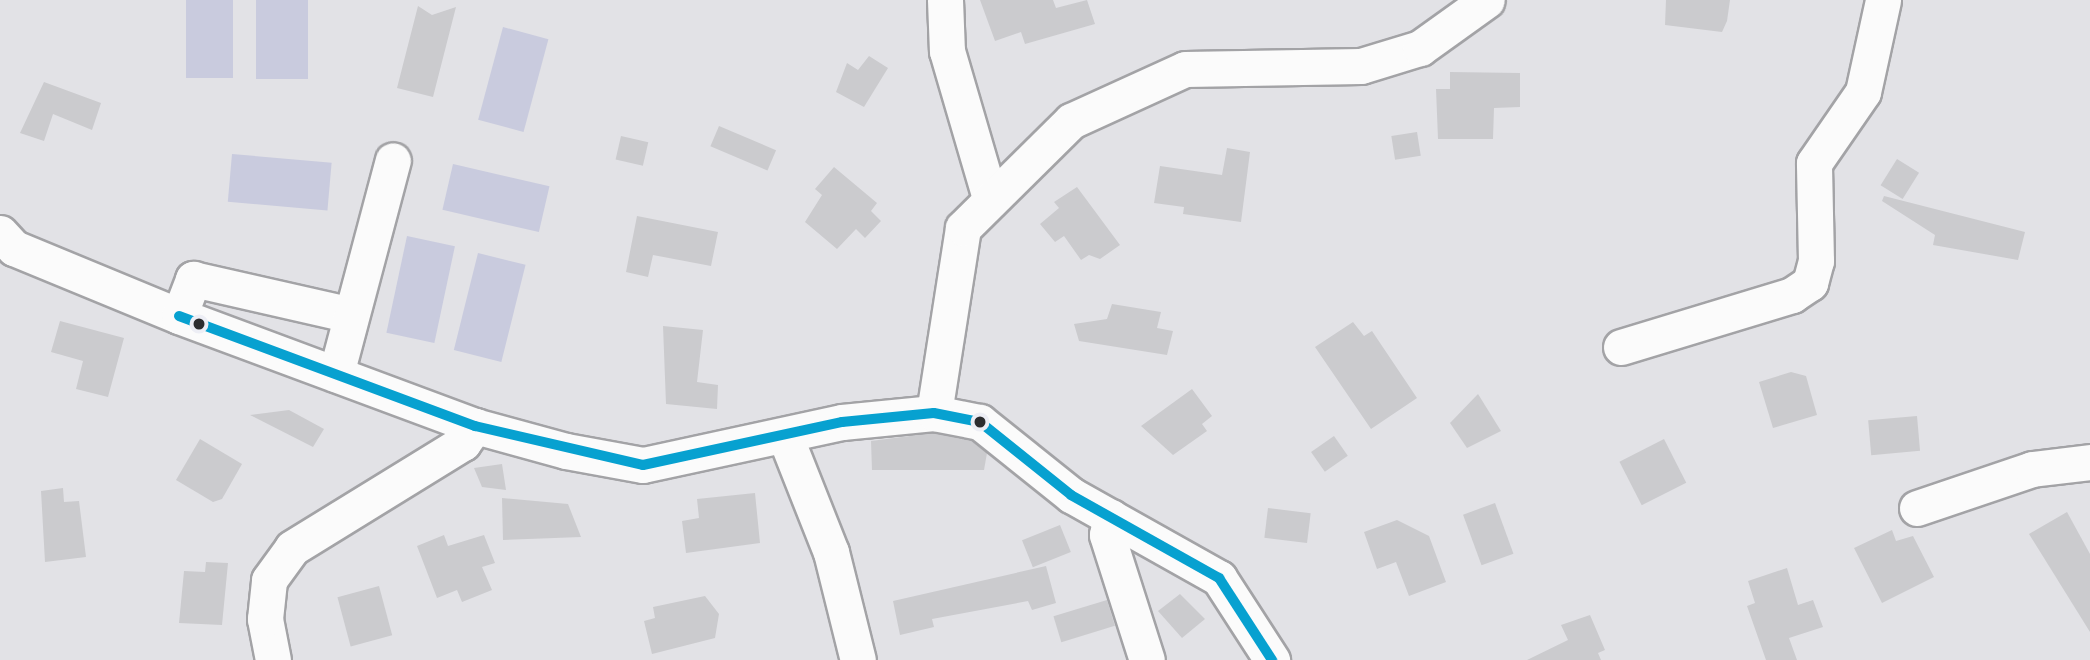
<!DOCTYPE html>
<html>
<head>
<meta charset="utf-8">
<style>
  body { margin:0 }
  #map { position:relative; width:2090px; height:660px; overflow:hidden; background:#e2e2e6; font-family:Roboto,sans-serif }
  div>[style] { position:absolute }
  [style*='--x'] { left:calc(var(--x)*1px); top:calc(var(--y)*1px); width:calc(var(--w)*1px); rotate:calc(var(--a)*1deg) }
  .green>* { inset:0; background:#c9cbde; transform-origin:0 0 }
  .building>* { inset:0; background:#cbcbce; transform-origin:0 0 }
  .roads { filter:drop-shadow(2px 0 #a3a3a6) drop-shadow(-2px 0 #a3a3a6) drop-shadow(0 2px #a3a3a6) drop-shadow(0 -2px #a3a3a6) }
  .minor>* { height:35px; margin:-17.5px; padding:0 17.5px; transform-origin:17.5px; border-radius:17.5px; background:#fbfbfb }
  .bus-1>* { height:10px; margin:-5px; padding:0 5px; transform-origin:5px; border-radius:5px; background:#07a1d0 }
  .dots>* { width:19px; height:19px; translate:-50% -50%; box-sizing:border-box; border:4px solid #edeef5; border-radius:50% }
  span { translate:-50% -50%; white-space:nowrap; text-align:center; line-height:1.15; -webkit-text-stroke:7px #edeef5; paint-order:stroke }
</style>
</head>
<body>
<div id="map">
  <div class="green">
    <i style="left:186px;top:0;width:47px;height:78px"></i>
    <i style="left:256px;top:0;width:52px;height:79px"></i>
    <i style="left:503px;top:27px;width:47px;height:96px;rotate:15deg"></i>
    <i style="left:232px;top:154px;width:100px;height:48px;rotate:5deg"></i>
    <i style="left:453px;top:164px;width:99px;height:47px;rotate:13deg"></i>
    <i style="left:407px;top:236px;width:49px;height:99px;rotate:12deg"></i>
    <i style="left:478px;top:253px;width:49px;height:100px;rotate:14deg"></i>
  </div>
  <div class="building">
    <i style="clip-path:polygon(980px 0,1053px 0,1056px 8px,1087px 0,1095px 24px,1025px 44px,1021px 32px,995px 41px)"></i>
    <i style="clip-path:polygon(1666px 0,1730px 0,1727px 21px,1722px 32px,1665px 25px)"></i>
    <i style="clip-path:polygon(418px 6px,432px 15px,456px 7px,433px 97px,397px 88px)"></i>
    <i style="clip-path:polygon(869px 56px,888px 68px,864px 107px,836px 92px,847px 63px,858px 70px)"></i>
    <i style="clip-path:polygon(1450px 72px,1520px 73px,1520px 107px,1494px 108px,1493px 139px,1438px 139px,1436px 89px,1450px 89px)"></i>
    <i style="clip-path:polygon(44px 82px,101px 103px,92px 130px,53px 114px,44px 141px,20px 133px)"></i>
    <i style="left:719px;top:126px;width:62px;height:22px;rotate:23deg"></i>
    <i style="left:1417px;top:132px;width:24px;height:26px;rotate:81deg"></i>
    <i style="left:621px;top:136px;width:28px;height:24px;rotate:13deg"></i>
    <i style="clip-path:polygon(1227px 148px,1250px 152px,1241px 222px,1183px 214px,1184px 207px,1154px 203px,1160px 166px,1222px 175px)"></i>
    <i style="left:1897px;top:159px;width:26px;height:31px;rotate:32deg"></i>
    <i style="clip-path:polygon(834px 167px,877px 203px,871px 211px,881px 221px,865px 238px,856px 229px,837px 249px,805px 222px,822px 195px,815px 189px)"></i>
    <i style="clip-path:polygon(1077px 187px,1120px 245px,1100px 259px,1089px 255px,1081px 260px,1064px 236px,1055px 242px,1040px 224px,1059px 208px,1054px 202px)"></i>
    <i style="clip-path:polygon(1884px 196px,2025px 232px,2018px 260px,1933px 245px,1935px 235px,1882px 201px)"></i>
    <i style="clip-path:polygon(637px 216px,718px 232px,711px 266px,653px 255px,648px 277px,626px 272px)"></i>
    <i style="clip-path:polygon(1112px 304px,1161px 312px,1157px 328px,1173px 331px,1167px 355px,1079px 341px,1074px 324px,1107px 319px)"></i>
    <i style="clip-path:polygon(60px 321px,124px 338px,108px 397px,76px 389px,83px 361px,51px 352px)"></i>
    <i style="clip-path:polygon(1353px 322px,1364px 336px,1372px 331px,1417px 398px,1371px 429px,1315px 347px)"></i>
    <i style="clip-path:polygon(663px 326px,703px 330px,697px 382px,718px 385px,717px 409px,666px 404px)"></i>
    <i style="clip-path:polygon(1791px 372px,1806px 376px,1817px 415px,1773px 428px,1759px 382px)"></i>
    <i style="clip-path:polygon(1192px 389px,1212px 416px,1202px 424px,1207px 431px,1173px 455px,1141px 426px)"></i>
    <i style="clip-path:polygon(1478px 394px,1501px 431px,1467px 448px,1450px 423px)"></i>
    <i style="clip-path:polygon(289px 410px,324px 429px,313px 447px,250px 415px)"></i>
    <i style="left:1917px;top:416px;width:35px;height:49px;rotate:85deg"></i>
    <i style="clip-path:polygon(933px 433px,971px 441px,987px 453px,984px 470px,872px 470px,871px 441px)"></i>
    <i style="left:1334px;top:436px;width:24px;height:28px;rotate:55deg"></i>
    <i style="clip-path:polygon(200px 439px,242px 464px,222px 499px,213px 502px,176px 480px)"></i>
    <i style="left:1664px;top:439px;width:49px;height:50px;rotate:63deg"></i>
    <i style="clip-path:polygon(502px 464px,506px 490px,482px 487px,474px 468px)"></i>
    <i style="clip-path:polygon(63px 488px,64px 502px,79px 501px,86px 557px,45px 562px,41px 491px)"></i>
    <i style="clip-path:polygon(755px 493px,760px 543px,686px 553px,682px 521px,699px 518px,697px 499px)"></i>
    <i style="clip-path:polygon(502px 498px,568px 504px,581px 537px,503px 540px)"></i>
    <i style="left:1495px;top:503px;width:54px;height:34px;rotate:70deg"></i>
    <i style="left:1268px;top:508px;width:43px;height:30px;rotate:7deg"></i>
    <i style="clip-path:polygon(2067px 512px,2090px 554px,2090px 632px,2029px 534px)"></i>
    <i style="clip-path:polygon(1397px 520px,1429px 536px,1446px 582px,1409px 596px,1396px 562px,1377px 569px,1364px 532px)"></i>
    <i style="left:1060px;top:525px;width:29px;height:41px;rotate:68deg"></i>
    <i style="clip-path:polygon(1892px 530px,1896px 541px,1913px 536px,1934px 577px,1882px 603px,1854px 548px)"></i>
    <i style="clip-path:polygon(444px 535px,448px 546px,484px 535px,495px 563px,482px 567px,492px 590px,462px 602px,457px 590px,437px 598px,417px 546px)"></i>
    <i style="clip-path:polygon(206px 562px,228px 563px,222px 625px,179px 623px,184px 571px,205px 572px)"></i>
    <i style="clip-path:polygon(1046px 566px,1056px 603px,1032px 610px,1028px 601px,932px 619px,934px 627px,900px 635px,893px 601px)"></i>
    <i style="clip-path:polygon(1787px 568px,1798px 605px,1813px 600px,1823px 627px,1789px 638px,1797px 660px,1766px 660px,1747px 606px,1755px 603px,1748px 581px)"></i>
    <i style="left:379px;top:586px;width:51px;height:43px;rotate:75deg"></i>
    <i style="clip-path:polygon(1180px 594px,1205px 619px,1182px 638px,1158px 611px)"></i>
    <i style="clip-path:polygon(705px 596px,719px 614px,715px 638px,652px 654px,644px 621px,655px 618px,653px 607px)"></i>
    <i style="left:1107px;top:600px;width:27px;height:56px;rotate:73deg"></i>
    <i style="clip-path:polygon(1590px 615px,1605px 650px,1598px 653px,1601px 660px,1527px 660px,1568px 640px,1561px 625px)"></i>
  </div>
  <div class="roads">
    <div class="minor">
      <i style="--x:945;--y:0;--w:51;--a:87.8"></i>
      <i style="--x:947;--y:51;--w:153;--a:73.7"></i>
      <i style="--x:0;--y:233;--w:21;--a:47"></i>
      <i style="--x:14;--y:248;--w:178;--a:22.4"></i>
      <i style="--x:179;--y:316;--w:316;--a:20.4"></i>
      <i style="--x:475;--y:426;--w:94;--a:15.4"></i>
      <i style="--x:566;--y:451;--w:78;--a:10.3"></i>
      <i style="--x:643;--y:465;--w:204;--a:-12.2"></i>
      <i style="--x:842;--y:422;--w:92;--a:-5.6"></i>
      <i style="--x:934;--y:413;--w:47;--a:11.1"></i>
      <i style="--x:980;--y:422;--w:117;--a:38.7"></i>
      <i style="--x:1071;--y:495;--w:170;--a:29.3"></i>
      <i style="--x:1219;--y:578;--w:98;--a:57.1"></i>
      <i style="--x:179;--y:316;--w:40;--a:-69"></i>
      <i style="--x:193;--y:279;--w:162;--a:12.8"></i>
      <i style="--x:1621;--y:347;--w:179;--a:-16.9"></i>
      <i style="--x:1792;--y:295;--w:22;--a:-34"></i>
      <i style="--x:1810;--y:283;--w:23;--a:-75"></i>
      <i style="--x:1816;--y:261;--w:98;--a:-91.2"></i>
      <i style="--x:1814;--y:163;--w:86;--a:-55.4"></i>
      <i style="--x:1863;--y:92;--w:94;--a:-77.7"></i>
      <i style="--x:336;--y:374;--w:221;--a:-75.1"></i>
      <i style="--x:934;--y:413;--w:187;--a:-81.1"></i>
      <i style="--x:963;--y:228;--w:152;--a:-44.7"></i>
      <i style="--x:1071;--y:121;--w:125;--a:-24.5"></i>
      <i style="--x:1185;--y:69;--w:176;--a:-1"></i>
      <i style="--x:1361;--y:66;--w:62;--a:-17"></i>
      <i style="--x:1420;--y:48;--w:82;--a:-35.6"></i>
      <i style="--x:785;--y:436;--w:125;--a:68.4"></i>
      <i style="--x:831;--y:552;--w:111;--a:76"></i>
      <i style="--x:1917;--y:508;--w:121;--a:-18.7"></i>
      <i style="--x:2032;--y:469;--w:58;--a:-6.9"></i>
      <i style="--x:1111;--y:517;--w:18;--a:103"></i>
      <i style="--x:1107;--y:535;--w:131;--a:72.3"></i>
      <i style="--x:273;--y:660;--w:42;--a:-101"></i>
      <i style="--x:265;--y:619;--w:39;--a:-84"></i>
      <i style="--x:269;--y:580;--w:39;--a:-54"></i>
      <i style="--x:292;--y:548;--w:201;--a:-31.6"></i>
      <i style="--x:463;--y:443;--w:21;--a:-55"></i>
    </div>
  </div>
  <div class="bus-1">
    <i style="--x:179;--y:316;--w:316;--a:20.4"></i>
    <i style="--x:475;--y:426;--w:172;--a:13.1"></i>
    <i style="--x:643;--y:465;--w:204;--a:-12.2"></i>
    <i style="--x:842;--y:422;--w:92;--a:-5.6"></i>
    <i style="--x:934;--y:413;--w:47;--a:11.1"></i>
    <i style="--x:980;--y:422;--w:117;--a:38.7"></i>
    <i style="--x:1071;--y:495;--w:170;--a:29.3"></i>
    <i style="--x:1219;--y:578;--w:98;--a:57.1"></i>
  </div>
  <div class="dots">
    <i style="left:199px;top:324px;background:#2c2d2f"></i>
    <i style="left:980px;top:422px;background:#2c2d2f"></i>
  </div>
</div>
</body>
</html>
